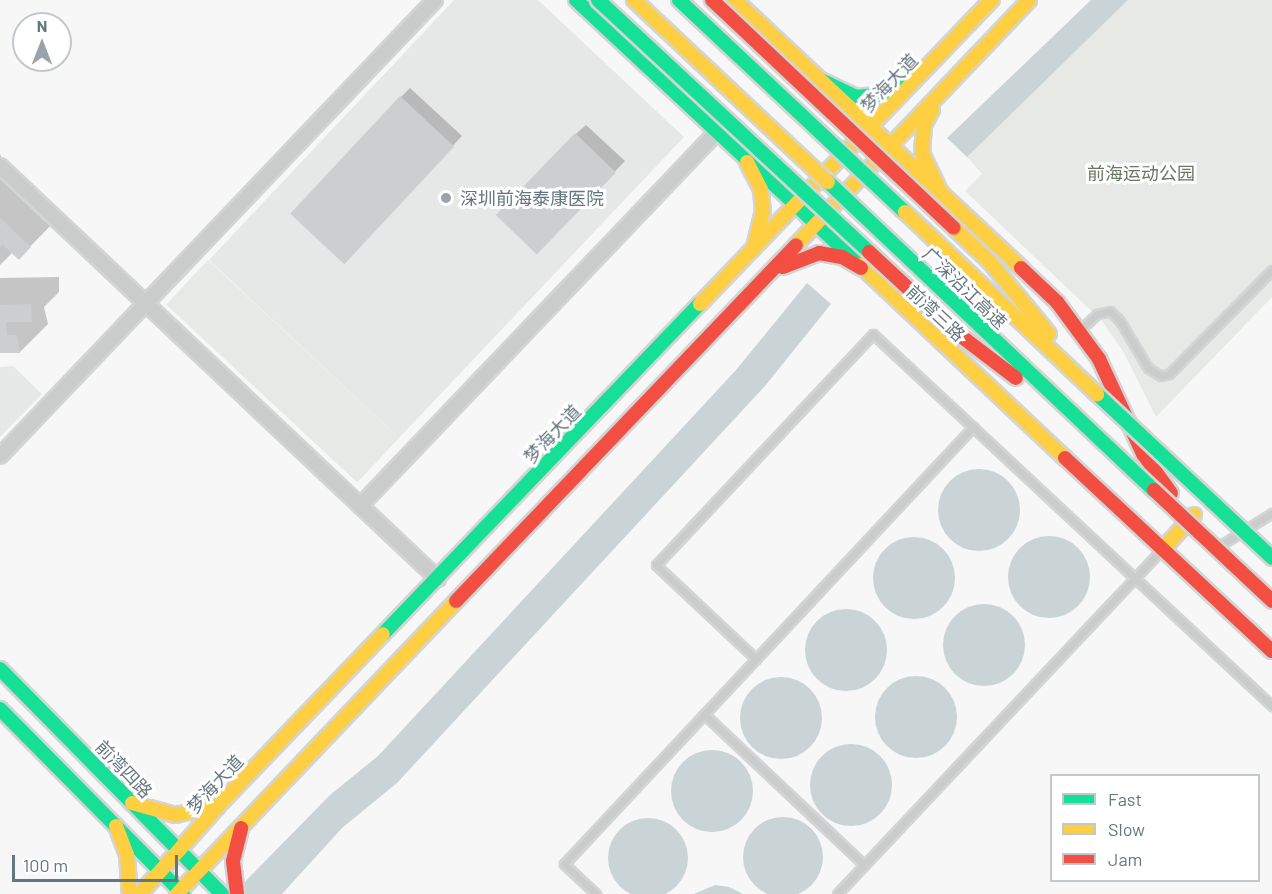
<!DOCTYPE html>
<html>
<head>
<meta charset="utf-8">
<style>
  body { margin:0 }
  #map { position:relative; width:1272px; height:894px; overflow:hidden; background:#f7f7f7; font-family:Barlow,"Noto Sans SC",sans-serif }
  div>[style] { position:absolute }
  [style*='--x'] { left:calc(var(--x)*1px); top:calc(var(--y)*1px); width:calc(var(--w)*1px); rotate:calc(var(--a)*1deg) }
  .built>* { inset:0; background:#e6e8e7 }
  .green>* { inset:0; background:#e6e9e5; transform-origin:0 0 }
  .water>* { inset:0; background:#cad3d5 }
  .round { border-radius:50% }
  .shadow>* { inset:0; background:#0003 }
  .building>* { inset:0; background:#cdcecf; transform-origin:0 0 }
  .roads { filter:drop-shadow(2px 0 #d3d4d5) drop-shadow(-2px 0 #d3d4d5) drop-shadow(0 2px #d3d4d5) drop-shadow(0 -2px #d3d4d5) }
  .lane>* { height:7px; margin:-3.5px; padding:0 3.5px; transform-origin:3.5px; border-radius:3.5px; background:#cacccc }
  .street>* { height:14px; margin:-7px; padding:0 7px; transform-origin:7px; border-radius:7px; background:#cacccc }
  .fast>* { height:14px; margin:-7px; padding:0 7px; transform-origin:7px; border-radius:7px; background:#16e098 }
  .slow>* { height:14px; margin:-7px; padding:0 7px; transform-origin:7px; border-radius:7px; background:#ffcf43 }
  .jam>* { height:14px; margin:-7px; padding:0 7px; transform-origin:7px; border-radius:7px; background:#f24e42 }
  .bridges { filter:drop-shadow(2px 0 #d3d4d4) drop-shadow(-2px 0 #d3d4d4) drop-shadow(0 2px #d3d4d4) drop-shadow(0 -2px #d3d4d4) }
  .fast-bridge>* { height:14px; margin:-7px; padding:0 7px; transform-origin:7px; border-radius:7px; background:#16e098 }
  .slow-bridge>* { height:14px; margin:-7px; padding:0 7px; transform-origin:7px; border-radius:7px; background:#ffcf43 }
  .jam-bridge>* { height:14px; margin:-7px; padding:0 7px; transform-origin:7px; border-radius:7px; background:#f24e42 }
  .dots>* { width:16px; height:16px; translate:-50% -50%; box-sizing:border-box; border:3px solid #fff; border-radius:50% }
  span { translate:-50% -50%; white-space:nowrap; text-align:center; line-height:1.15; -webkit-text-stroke:6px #fff; paint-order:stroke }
  .street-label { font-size:18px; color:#66767f }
  .park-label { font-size:18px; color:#697764 }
  .poi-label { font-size:18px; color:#66767f }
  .left { translate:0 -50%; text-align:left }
  .legend { position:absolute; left:1050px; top:774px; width:210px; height:108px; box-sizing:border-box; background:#fff; border:2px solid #c2c8cc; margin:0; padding:8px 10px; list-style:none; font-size:18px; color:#66767f }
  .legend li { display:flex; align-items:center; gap:12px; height:30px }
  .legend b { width:30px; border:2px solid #c2c8cc }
  .north { position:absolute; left:12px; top:12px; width:60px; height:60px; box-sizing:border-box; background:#fff; border:2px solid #c2c8cc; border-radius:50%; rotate:0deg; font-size:16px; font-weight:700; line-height:24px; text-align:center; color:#66767f }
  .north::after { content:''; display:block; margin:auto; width:21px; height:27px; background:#99a3a9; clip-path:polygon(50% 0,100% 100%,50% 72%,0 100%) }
  .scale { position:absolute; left:12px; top:855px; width:166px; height:27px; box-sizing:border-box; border:3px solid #66767f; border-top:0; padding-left:8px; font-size:18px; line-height:21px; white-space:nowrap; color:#66767f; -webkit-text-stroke:4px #fff; paint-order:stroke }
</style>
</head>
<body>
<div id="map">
  <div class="built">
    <i style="clip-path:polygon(454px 0,538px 0,684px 137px,399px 438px,209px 260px)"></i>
    <i style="clip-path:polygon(13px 366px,42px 394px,0 437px,0 367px)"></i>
  </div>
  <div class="green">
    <i style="clip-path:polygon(1128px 0,1272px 0,1272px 297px,1156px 417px,1124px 353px,1102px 321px,965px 191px,982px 174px,967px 157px)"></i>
    <i style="left:208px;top:260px;width:261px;height:61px;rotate:43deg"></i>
  </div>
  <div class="water">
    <i style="clip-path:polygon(1091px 0,1128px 0,967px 157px,947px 138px)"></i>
    <i style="clip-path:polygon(807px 283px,831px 304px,765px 386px,397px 783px,342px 828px,282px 894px,233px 894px,330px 795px,378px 756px,736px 370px)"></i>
    <i class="round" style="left:938px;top:469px;width:82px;height:82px"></i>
    <i class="round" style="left:1008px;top:536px;width:82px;height:82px"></i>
    <i class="round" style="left:873px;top:537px;width:82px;height:82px"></i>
    <i class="round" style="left:943px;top:604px;width:82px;height:82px"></i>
    <i class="round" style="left:805px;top:609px;width:82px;height:82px"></i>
    <i class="round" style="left:875px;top:676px;width:82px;height:82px"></i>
    <i class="round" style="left:740px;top:677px;width:82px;height:82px"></i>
    <i class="round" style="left:810px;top:744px;width:82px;height:82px"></i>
    <i class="round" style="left:671px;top:750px;width:82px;height:82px"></i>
    <i class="round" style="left:743px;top:817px;width:80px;height:80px"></i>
    <i class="round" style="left:608px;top:818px;width:80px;height:80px"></i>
    <i style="clip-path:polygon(715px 885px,729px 887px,743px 894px,694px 894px)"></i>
  </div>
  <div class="shadow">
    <i style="clip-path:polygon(410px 88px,462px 136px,353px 252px,401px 97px)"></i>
    <i style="clip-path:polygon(586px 125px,625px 161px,538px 252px,576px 134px)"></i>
    <i style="clip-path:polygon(0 154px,7px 171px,58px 218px,19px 258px,13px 252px,0 265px)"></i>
    <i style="clip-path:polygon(59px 277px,59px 292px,44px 307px,48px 324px,20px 352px,0 352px,0 278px)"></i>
  </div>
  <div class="building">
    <i style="left:400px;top:96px;width:74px;height:161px;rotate:43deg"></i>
    <i style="left:575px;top:133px;width:57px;height:114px;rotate:44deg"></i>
    <i style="clip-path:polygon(0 218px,31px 247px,19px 260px,2px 244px,0 247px)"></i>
    <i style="clip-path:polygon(31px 304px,32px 322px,6px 322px,7px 335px,17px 335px,20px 353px,0 353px,0 305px)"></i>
  </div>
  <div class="roads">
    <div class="lane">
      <i style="--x:1081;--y:329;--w:22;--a:-43"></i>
      <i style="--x:1097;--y:314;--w:13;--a:-13"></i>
      <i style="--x:1110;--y:311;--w:14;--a:45"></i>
      <i style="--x:1120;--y:321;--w:55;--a:59.2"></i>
      <i style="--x:1148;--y:368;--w:15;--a:32"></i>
      <i style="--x:1161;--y:376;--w:8;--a:-14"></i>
      <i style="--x:1169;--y:374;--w:146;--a:-45.3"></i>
      <i style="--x:1224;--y:543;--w:57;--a:-32"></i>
      <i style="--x:756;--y:659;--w:137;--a:-136.8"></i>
      <i style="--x:656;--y:565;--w:317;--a:-46.8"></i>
      <i style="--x:873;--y:334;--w:546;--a:42.99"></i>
      <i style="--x:704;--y:714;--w:220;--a:43.3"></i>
      <i style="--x:596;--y:894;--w:44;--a:-136.8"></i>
      <i style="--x:564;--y:864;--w:599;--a:-46.9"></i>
      <i style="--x:837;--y:894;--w:474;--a:-46.7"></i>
    </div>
    <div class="street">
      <i style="--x:0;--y:166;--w:602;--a:43.32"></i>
      <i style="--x:0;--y:456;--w:630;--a:-46.35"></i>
      <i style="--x:360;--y:506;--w:516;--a:-46.34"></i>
    </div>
    <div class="fast">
      <i style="--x:576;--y:0;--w:388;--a:43"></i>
      <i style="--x:819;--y:79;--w:41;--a:25.9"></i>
      <i style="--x:856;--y:97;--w:29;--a:-6"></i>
      <i style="--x:885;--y:94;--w:24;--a:-28"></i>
      <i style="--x:383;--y:634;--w:458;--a:-46.2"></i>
      <i style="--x:0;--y:669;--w:316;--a:45.4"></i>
      <i style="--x:0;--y:709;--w:260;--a:45.3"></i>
    </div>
    <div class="slow">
      <i style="--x:735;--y:0;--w:392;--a:43.1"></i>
      <i style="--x:932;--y:110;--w:17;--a:118"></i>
      <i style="--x:924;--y:125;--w:28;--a:94"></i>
      <i style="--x:922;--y:153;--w:44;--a:64.6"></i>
      <i style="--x:747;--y:162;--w:31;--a:63"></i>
      <i style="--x:761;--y:190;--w:21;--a:85"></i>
      <i style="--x:763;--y:211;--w:37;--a:104"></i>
      <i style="--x:796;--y:245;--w:338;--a:-46.4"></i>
      <i style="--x:860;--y:265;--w:282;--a:43.3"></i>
      <i style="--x:700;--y:304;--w:422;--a:-46.2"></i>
      <i style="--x:1163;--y:549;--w:46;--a:-47.6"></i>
      <i style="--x:132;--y:803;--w:45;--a:15.6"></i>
      <i style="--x:175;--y:815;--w:44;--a:-11.8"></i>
      <i style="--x:116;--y:826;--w:31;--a:69"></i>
      <i style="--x:127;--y:855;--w:39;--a:86"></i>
      <i style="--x:140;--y:894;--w:118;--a:-48.4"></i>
      <i style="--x:218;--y:806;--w:238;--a:-46.2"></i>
      <i style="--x:177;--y:894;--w:405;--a:-46.4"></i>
    </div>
    <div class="jam">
      <i style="--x:783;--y:267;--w:39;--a:-21"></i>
      <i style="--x:819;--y:253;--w:23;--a:10"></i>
      <i style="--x:842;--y:257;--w:22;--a:30"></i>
      <i style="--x:1021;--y:268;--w:50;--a:43.4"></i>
      <i style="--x:1057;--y:302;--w:71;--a:53.6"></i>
      <i style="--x:1099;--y:359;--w:105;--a:65.1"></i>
      <i style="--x:1143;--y:454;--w:48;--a:54.3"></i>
      <i style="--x:1065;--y:458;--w:283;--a:43"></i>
      <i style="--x:456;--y:601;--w:492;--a:-46.3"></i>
      <i style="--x:237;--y:894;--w:33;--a:-97"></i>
      <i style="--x:233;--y:861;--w:34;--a:-76"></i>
    </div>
  </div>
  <div class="bridges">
    <div class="fast-bridge">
      <i style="--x:598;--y:0;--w:370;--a:42.9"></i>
      <i style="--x:679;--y:0;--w:310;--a:43.2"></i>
      <i style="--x:828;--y:182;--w:448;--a:43.4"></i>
      <i style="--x:1097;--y:394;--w:240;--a:43.1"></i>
    </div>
    <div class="slow-bridge">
      <i style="--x:634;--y:0;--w:266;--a:43.2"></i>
      <i style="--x:905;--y:212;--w:265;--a:43.5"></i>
      <i style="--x:954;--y:228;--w:50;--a:43.4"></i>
      <i style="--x:990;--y:262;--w:93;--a:50.7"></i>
    </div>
    <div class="jam-bridge">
      <i style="--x:712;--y:0;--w:332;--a:43.3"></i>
      <i style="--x:869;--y:252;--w:115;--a:42.9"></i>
      <i style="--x:953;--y:330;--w:79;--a:37.3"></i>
      <i style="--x:1154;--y:490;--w:162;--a:43.2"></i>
    </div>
  </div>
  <div class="dots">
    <i style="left:446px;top:198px;background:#99a3a9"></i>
  </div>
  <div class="street-label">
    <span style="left:889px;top:83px;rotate:-46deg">梦海大道</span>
    <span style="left:965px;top:288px;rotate:44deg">广深沿江高速</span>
    <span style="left:936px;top:313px;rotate:43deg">前湾三路</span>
    <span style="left:552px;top:434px;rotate:-46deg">梦海大道</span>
    <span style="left:124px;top:769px;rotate:46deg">前湾四路</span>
    <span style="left:215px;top:784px;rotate:-47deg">梦海大道</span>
  </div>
  <div class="park-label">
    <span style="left:1141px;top:173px">前海运动公园</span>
  </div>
  <div class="poi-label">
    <span class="left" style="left:460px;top:198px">深圳前海泰康医院</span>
  </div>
  <ul class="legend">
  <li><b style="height:8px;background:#16e098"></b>Fast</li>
  <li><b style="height:8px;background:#ffcf43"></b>Slow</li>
  <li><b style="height:8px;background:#f24e42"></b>Jam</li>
  </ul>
  <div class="north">N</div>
  <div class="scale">100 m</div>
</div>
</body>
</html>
